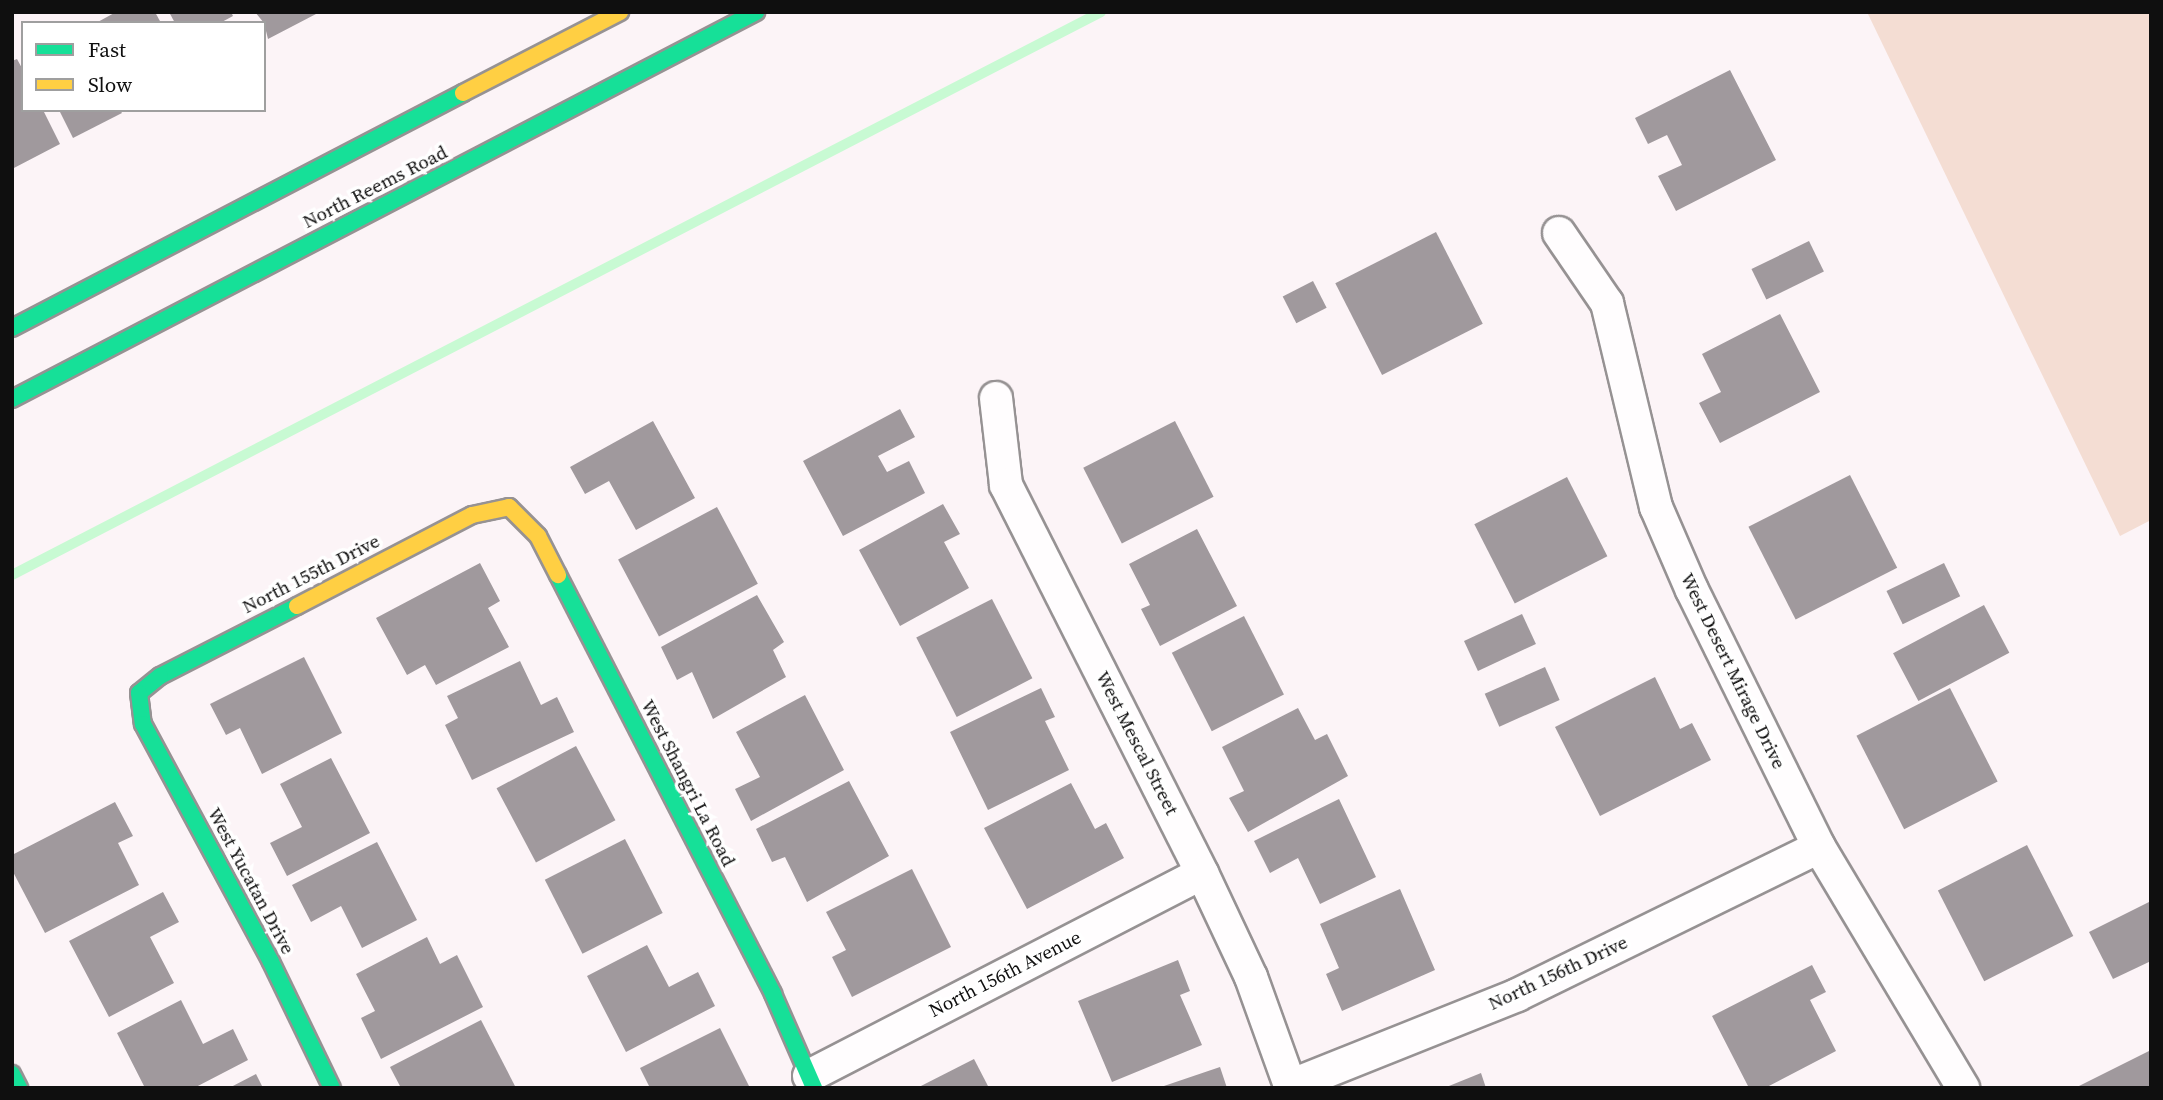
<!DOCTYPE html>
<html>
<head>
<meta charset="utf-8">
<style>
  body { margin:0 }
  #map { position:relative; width:2163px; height:1100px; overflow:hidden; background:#fcf4f7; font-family:"Source Serif 4",serif }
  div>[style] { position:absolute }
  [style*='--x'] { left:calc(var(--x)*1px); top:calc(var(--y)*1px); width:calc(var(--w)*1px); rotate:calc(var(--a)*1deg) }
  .green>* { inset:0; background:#f4ddd3 }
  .stream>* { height:10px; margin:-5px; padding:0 5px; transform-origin:5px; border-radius:5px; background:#c8fad3 }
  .building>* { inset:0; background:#a0999d; transform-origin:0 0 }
  .roads { filter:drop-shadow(2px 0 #969293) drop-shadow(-2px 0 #969293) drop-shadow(0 2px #969293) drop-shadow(0 -2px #969293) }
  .street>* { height:32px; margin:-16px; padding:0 16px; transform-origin:16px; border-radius:16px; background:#fffdfe }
  .fast>* { height:16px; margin:-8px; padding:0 8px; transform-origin:8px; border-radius:8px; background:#16e098 }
  .slow>* { height:16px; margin:-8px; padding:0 8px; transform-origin:8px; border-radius:8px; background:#ffcf43 }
  span { translate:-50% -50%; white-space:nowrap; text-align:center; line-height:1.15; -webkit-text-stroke:7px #fff; paint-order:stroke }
  .street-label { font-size:19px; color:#0f0f0f }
  .frame { position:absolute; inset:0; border:14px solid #0f0f0f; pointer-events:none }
  .legend { position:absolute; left:21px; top:21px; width:245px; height:91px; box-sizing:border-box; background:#fff; border:2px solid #9f9f9f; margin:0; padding:9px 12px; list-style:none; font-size:21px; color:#0f0f0f }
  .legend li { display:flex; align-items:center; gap:14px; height:35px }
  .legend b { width:35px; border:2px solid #9f9f9f }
</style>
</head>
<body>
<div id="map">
  <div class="green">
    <i style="clip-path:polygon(1867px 12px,2151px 12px,2151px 520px,2120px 536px)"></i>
  </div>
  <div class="stream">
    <i style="--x:12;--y:575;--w:1226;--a:-27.34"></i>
  </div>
  <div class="building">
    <i style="clip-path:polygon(116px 12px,155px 12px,161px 23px,96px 23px)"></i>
    <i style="clip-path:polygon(169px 12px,231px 12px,233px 16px,220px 23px,175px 23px)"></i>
    <i style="clip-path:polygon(255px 12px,315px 12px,316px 14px,268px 39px,264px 23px)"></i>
    <i style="clip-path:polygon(17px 59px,23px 70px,23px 110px,43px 110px,60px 144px,12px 169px,12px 61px)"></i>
    <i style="clip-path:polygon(1730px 70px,1776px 160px,1676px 211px,1658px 176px,1682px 165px,1667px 135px,1648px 144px,1635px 118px)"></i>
    <i style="clip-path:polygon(59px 110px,120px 110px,122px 113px,73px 138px)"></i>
    <i style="left:1436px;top:232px;width:103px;height:113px;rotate:63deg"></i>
    <i style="left:1809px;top:241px;width:34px;height:64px;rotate:64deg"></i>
    <i style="left:1313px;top:281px;width:30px;height:34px;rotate:63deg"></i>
    <i style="clip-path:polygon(1780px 314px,1820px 392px,1720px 443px,1699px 403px,1721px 392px,1702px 354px)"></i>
    <i style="clip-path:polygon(900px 409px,915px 437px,878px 456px,887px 472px,909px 461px,925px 493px,843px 536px,803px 461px)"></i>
    <i style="clip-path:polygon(653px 421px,695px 498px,636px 530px,609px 481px,585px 494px,570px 467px)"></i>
    <i style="left:1175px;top:421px;width:85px;height:103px;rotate:63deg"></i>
    <i style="left:1850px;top:475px;width:104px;height:114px;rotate:63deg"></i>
    <i style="left:1567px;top:477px;width:89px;height:104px;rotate:63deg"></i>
    <i style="clip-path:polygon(943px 504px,960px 534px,944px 542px,969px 588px,900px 626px,859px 550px)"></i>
    <i style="left:717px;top:507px;width:87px;height:112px;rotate:62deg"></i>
    <i style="clip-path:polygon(1197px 529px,1237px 606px,1160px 646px,1141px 609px,1150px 605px,1129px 564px)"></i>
    <i style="clip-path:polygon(480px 563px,500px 601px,488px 608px,509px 647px,436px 685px,425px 665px,407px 675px,376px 618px)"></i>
    <i style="left:1944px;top:563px;width:37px;height:64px;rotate:64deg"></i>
    <i style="clip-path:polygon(757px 595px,784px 642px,773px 650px,786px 677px,713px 719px,692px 672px,677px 680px,661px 647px)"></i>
    <i style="left:992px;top:599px;width:89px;height:85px;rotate:63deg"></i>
    <i style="left:1984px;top:605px;width:54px;height:103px;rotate:62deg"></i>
    <i style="left:1522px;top:614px;width:33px;height:64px;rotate:65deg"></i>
    <i style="left:1244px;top:616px;width:88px;height:81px;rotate:63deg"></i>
    <i style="clip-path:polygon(304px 657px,342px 733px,262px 774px,240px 728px,226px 735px,210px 704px)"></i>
    <i style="clip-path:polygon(520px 661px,541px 705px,557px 697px,574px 732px,472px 780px,445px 725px,458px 718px,447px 696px)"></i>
    <i style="left:1545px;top:667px;width:36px;height:66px;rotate:66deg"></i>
    <i style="clip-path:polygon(1655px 677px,1680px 729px,1692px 723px,1711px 760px,1600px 816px,1555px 727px)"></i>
    <i style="clip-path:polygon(1041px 688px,1055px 717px,1045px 721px,1069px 770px,988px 810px,950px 732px)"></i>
    <i style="left:1950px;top:688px;width:105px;height:105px;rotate:63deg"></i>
    <i style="clip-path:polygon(805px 695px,844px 770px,751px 821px,735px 789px,760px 777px,736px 732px)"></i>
    <i style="clip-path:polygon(1298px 708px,1315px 740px,1327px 734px,1348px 776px,1248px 832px,1229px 798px,1244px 791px,1222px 747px)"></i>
    <i style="left:576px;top:746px;width:84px;height:90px;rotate:62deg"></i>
    <i style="clip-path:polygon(331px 758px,370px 833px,287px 876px,270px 843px,302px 827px,280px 784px)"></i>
    <i style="clip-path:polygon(849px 781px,889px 856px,807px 902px,785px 857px,772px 862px,756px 829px)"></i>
    <i style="clip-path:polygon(1071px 783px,1095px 829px,1106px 823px,1124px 858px,1027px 909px,984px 828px)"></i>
    <i style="clip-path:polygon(1339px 799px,1376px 877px,1320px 904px,1298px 858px,1270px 873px,1254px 841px)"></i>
    <i style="clip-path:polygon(115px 802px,133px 836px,118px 843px,139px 885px,45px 933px,12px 870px,12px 855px)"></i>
    <i style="left:625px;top:839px;width:83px;height:90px;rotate:63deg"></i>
    <i style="clip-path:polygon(377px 842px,417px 920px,362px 948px,341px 906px,311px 922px,292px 885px)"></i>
    <i style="left:2027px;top:845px;width:102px;height:100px;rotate:63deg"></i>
    <i style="clip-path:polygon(912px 869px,951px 947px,852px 997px,832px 957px,846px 950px,826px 912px)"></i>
    <i style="clip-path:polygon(1400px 889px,1435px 970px,1342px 1011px,1326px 974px,1339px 968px,1320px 924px)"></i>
    <i style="clip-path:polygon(163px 892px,179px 922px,150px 937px,174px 983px,109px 1017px,69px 941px)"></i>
    <i style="clip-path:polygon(2151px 901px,2151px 961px,2113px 979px,2089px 932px)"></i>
    <i style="clip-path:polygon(427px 937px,440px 964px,457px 955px,483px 1007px,381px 1059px,361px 1018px,375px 1011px,356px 974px)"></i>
    <i style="clip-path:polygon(647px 945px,669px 987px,698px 972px,715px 1006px,626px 1052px,587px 976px)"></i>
    <i style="clip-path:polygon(1178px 960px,1190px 991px,1180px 995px,1202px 1045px,1112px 1082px,1078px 1001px)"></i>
    <i style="clip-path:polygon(1812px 965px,1826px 992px,1810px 1000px,1836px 1051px,1765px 1088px,1749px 1088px,1712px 1016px)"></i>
    <i style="clip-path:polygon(181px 1000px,203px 1044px,233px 1029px,248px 1060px,194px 1088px,145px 1088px,117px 1033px)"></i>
    <i style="clip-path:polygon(481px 1020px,516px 1088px,401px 1088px,390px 1067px)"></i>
    <i style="clip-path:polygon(720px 1028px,750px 1088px,650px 1088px,640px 1068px)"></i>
    <i style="clip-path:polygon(2151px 1050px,2151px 1088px,2075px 1088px)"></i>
    <i style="clip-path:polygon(974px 1059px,989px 1088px,917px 1088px)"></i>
    <i style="clip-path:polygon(1220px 1067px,1227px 1088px,1161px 1088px,1161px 1087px)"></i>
    <i style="clip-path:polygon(1481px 1073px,1486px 1088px,1444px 1088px)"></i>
    <i style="clip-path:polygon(256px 1074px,263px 1088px,229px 1088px)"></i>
  </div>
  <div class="roads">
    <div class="street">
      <i style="--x:1559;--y:233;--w:85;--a:55.6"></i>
      <i style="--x:1607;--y:303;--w:210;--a:76.5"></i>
      <i style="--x:1656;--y:507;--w:90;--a:66.6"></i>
      <i style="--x:1692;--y:590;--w:287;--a:63.7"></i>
      <i style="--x:1819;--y:847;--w:281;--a:59.1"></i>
      <i style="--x:996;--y:398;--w:88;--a:83.4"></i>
      <i style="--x:1006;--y:485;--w:435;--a:63.2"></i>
      <i style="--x:1202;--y:873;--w:115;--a:64.8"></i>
      <i style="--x:1251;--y:977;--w:118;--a:70.2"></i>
      <i style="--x:809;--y:1076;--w:442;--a:-27.3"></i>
      <i style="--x:1290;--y:1086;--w:245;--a:-21.8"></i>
      <i style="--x:1517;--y:995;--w:336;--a:-26.1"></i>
    </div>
    <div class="fast">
      <i style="--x:12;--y:328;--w:509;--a:-27.52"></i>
      <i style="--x:12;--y:399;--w:839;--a:-27.48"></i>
      <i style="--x:558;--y:575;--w:471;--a:62.8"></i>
      <i style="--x:773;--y:994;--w:103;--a:66.4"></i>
      <i style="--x:297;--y:606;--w:154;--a:152.9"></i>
      <i style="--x:160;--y:676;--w:27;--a:141"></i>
      <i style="--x:139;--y:693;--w:31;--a:83"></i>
      <i style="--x:143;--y:724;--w:270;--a:61.7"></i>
      <i style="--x:271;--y:962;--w:140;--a:64.2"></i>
      <i style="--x:12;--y:1074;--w:16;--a:63"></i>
    </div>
    <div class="slow">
      <i style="--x:463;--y:93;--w:177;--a:-27.3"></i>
      <i style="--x:297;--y:606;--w:197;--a:-27.5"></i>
      <i style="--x:472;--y:515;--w:38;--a:-12"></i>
      <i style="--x:509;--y:507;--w:41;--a:45"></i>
      <i style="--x:538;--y:536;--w:44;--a:62.9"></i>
    </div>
  </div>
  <div class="street-label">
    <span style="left:375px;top:187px;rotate:-27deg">North Reems Road</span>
    <span style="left:311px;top:574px;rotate:-27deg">North 155th Drive</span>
    <span style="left:1733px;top:671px;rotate:64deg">West Desert Mirage Drive</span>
    <span style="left:1137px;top:743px;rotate:63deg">West Mescal Street</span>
    <span style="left:688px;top:783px;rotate:63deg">West Shangri La Road</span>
    <span style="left:251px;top:881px;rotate:62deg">West Yucatan Drive</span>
    <span style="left:1558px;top:973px;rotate:-25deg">North 156th Drive</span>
    <span style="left:1005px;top:974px;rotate:-27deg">North 156th Avenue</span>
  </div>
  <div class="frame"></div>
  <ul class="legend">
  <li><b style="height:9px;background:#16e098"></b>Fast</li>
  <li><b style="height:9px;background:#ffcf43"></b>Slow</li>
  </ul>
</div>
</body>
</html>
